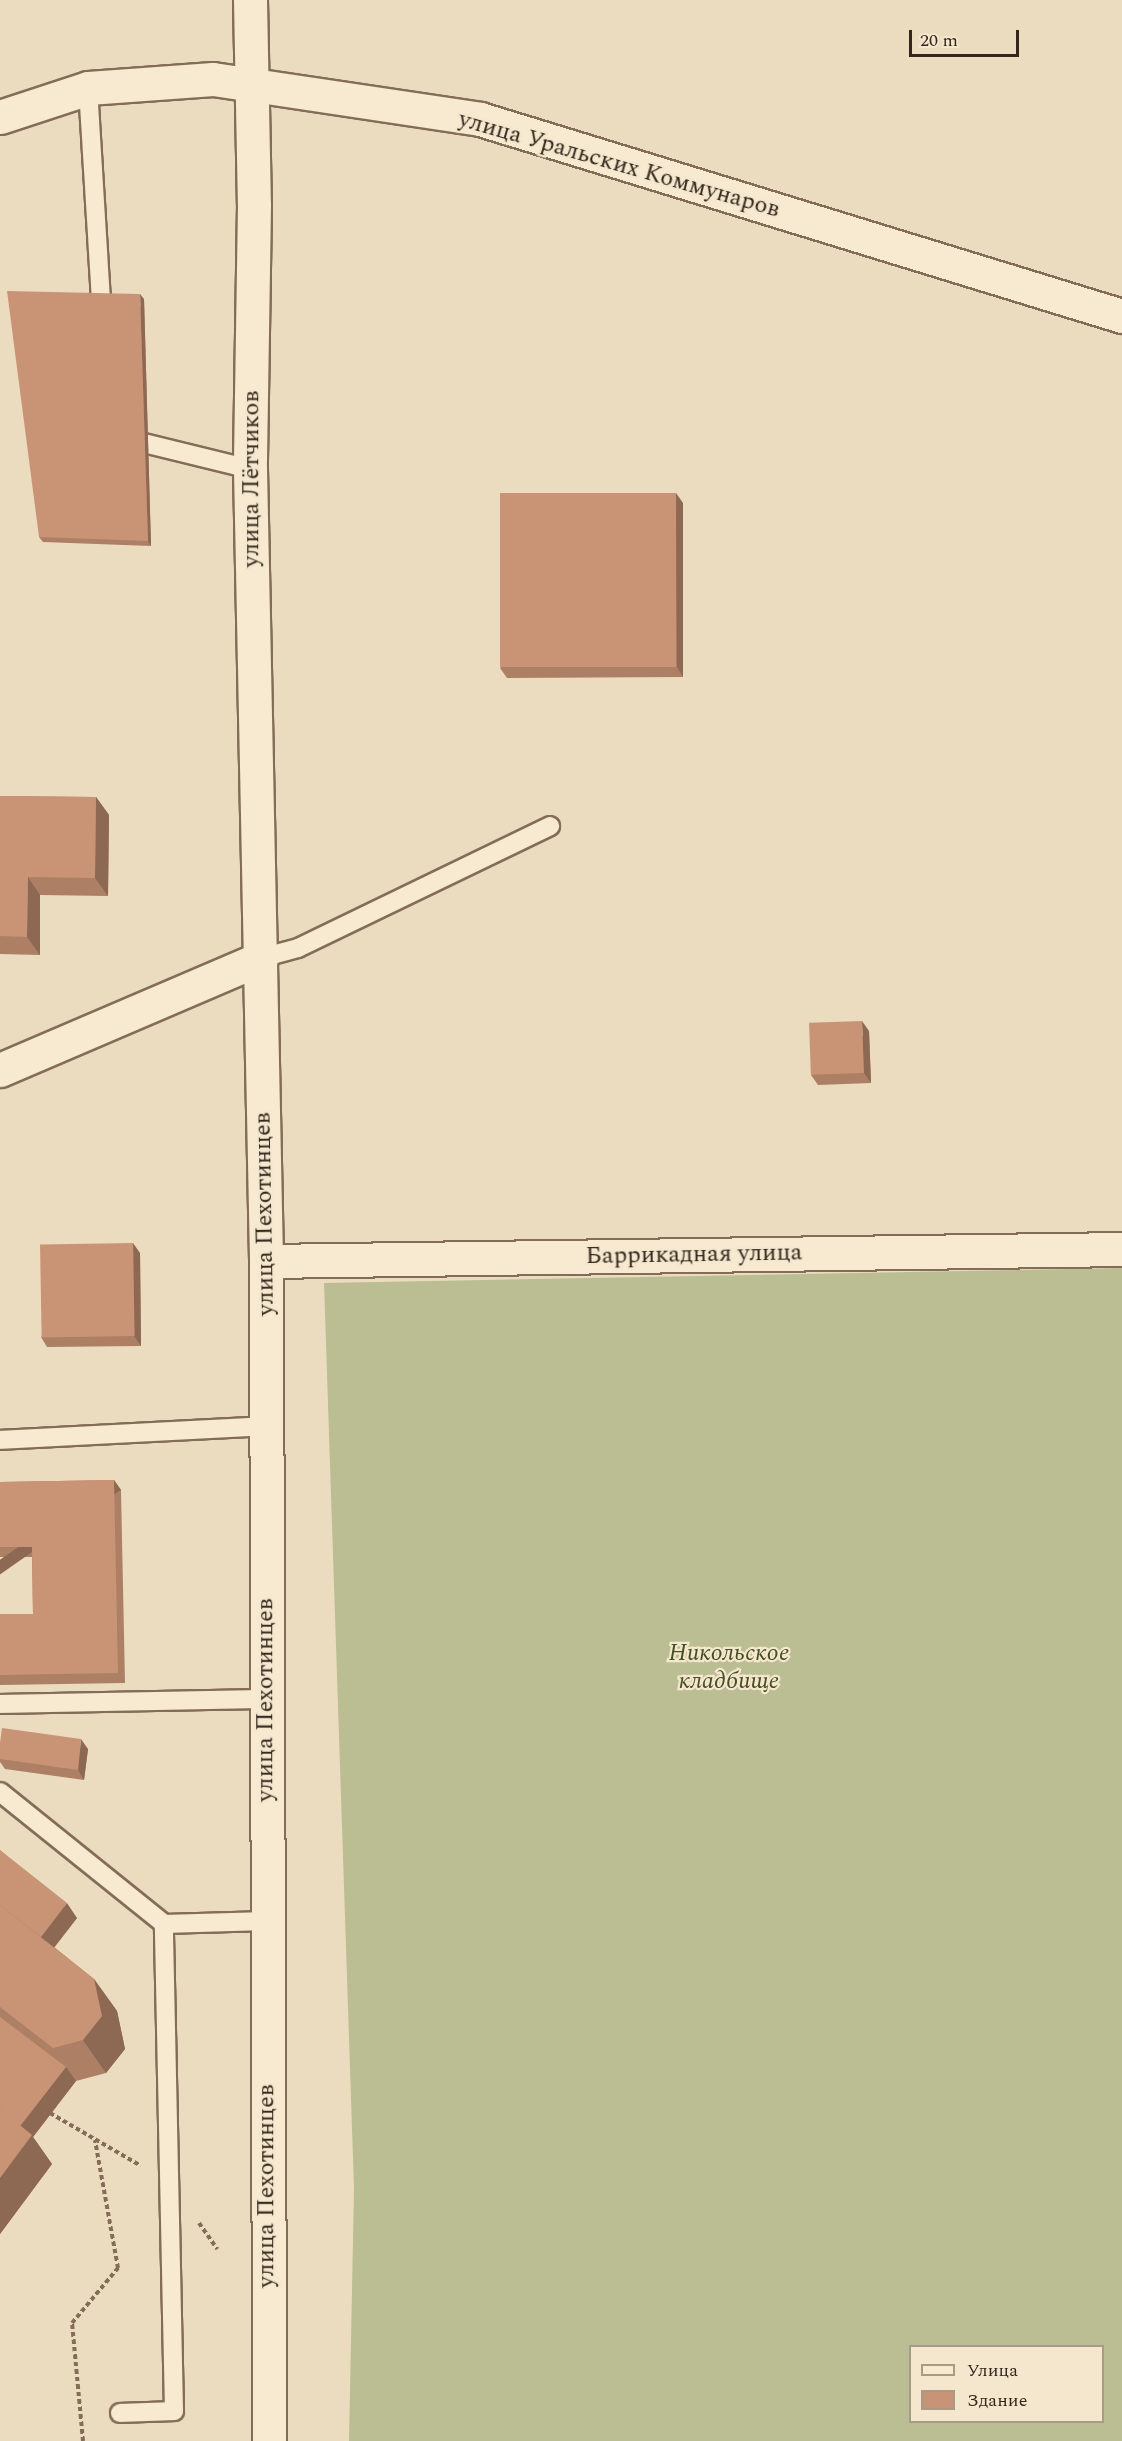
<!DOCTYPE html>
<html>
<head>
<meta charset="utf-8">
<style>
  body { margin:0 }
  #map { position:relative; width:1122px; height:2441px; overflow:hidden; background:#ecdcbf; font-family:Spectral,serif }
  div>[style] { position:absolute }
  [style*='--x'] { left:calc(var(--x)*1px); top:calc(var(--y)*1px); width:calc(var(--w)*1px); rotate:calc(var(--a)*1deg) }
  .cemetery>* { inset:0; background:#bbbe93 }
  .path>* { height:4px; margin-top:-2px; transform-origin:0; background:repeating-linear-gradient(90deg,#846d58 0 4.5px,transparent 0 7.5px) }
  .roads { filter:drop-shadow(2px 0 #846d58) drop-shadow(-2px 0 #846d58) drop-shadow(0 2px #846d58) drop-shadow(0 -2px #846d58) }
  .service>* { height:18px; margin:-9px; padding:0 9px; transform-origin:9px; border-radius:9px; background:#f7ead1 }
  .minor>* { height:33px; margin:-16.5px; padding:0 16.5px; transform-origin:16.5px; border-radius:16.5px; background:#f7ead1 }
  .secondary>* { height:33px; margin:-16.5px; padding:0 16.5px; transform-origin:16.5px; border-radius:16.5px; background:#f7ead1 }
  .wall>* { inset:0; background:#ad7f65 }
  .shaded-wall>* { inset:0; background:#8d6853; transform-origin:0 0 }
  .building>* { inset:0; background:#c99476; transform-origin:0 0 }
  span { translate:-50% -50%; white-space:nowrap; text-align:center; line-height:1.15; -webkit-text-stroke:4.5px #f4e7ce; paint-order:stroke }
  .street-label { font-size:24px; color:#34261c }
  .park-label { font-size:24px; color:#475023; font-style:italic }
  .legend { position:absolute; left:909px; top:2345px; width:195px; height:78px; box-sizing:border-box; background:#f4e7ce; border:2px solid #a79a87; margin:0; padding:8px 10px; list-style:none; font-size:18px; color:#34261c }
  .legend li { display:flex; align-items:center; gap:12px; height:30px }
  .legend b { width:30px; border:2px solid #a79a87 }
  .scale { position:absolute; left:909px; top:30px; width:110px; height:27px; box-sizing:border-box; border:3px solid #34261c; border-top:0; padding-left:8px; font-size:18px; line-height:21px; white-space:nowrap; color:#34261c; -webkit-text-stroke:4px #f4e7ce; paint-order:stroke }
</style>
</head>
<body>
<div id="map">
  <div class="cemetery">
    <i style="clip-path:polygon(evenodd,1122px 1268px,1122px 2441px,349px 2441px,354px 2189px,324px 1283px,1122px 1268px,910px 2346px,1102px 2346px,1102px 2422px,910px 2422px,910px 2346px)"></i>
  </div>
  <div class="path">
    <i style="--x:50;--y:2113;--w:105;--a:30.2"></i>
    <i style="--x:199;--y:2223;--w:32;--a:55"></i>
    <i style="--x:83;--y:2441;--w:119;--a:-95.3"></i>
    <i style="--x:72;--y:2323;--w:72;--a:-50.1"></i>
    <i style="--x:118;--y:2268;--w:130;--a:-100.2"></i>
  </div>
  <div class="roads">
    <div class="service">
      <i style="--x:88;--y:88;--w:229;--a:86.5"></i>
      <i style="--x:127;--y:439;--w:127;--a:13.7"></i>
      <i style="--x:261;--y:958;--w:38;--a:-15"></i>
      <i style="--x:298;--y:948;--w:280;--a:-25.8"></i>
      <i style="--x:0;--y:1440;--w:265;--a:-3"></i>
      <i style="--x:0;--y:1704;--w:266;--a:-1.1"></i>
      <i style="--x:0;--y:1792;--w:211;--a:38.8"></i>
      <i style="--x:120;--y:2413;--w:54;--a:-2.1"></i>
      <i style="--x:174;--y:2411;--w:487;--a:-91.2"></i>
      <i style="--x:164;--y:1924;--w:102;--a:-1.7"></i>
    </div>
    <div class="minor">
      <i style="--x:0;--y:117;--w:93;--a:-18.2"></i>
      <i style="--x:88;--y:88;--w:125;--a:-4.1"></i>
      <i style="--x:213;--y:79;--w:270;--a:8.5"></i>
      <i style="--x:480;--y:119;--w:672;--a:17.06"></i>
      <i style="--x:266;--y:1261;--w:856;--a:-0.8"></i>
    </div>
    <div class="secondary">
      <i style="--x:250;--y:0;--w:205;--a:88.9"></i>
      <i style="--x:254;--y:205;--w:264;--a:90.9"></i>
      <i style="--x:250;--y:469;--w:792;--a:88.84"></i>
      <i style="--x:266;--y:1261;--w:1180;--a:89.85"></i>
      <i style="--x:0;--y:1070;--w:284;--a:-23.2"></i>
    </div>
  </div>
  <div class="wall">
    <i style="clip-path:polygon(144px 299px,151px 546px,43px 542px,39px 537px)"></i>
    <i style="clip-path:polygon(683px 503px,683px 677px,507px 678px,500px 668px)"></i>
    <i style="clip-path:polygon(0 796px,96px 797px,109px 815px,108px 896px,40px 895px,40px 955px,0 954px)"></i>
    <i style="clip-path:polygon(869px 1031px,871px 1083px,818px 1085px,811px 1075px)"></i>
    <i style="clip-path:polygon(140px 1253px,141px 1346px,47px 1347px,41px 1337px)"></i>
    <i style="clip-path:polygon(114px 1480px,121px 1490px,125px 1683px,0 1685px,0 1614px,33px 1614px,32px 1557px,0 1557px,0 1482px)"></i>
    <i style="clip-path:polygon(0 1743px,88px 1749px,84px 1780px,5px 1769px,0 1762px)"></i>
    <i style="clip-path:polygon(0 1850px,77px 1918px,54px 1947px,94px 1979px,117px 2011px,125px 2049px,106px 2073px,76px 2081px,33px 2137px,52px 2164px,0 2234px)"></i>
  </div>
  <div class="shaded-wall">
    <i style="clip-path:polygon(140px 294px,144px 299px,151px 546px,148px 541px)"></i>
    <i style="clip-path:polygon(676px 493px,683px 503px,683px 677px,677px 667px)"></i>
    <i style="clip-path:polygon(96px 797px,109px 815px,108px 896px,95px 878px)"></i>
    <i style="clip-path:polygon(28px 877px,40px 895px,40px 955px,27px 937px)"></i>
    <i style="clip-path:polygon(862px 1021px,869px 1031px,871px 1083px,864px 1073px)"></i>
    <i style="clip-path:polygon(133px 1243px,140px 1253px,141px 1346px,134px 1336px)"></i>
    <i style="left:114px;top:1480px;width:12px;height:193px;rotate:55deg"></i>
    <i style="clip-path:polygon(81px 1739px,88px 1749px,84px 1780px,78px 1770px)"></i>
    <i style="clip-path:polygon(67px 1903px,77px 1918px,47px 1957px,37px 1942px)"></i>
    <i style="clip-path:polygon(94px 1979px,117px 2011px,125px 2049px,106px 2073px,83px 2040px)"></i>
    <i style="clip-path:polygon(66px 2067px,76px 2081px,33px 2137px,52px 2164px,0 2234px,0 2178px,18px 2129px)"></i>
  </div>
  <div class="building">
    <i style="clip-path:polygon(7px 291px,140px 294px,148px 541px,39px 537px)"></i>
    <i style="left:676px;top:493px;width:174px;height:176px;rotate:90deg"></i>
    <i style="clip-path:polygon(0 796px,96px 797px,95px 878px,28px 877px,27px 937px,0 936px)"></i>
    <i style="left:862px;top:1021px;width:52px;height:53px;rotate:88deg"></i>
    <i style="left:133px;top:1243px;width:93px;height:93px;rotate:89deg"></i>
    <i style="clip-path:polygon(114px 1480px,118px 1673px,0 1675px,0 1614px,33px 1614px,32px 1547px,0 1547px,0 1482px)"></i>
    <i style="clip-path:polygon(2px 1728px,81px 1739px,78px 1770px,0 1759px,0 1743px)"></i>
    <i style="clip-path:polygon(0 1850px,67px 1903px,41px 1937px,0 1905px)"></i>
    <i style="clip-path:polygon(0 1905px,94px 1979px,102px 2016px,83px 2040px,53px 2048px,0 2007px)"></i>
    <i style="clip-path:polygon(0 2017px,66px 2067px,20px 2126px,0 2109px)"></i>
    <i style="clip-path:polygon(0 2109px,32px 2135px,0 2178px)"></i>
  </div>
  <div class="street-label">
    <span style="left:619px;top:165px;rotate:16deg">улица Уральских Коммунаров</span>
    <span style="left:252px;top:479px;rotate:-90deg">улица Лётчиков</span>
    <span style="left:265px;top:1214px;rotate:-91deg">улица Пехотинцев</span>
    <span style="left:694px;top:1255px;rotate:-1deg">Баррикадная улица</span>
    <span style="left:266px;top:1700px;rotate:-90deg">улица Пехотинцев</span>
    <span style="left:267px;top:2186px;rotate:-90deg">улица Пехотинцев</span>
  </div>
  <div class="park-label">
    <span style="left:729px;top:1668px">Никольское<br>кладбище</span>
  </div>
  <ul class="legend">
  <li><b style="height:8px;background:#f7ead1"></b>Улица</li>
  <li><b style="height:16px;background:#c99476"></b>Здание</li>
  </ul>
  <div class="scale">20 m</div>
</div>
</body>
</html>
